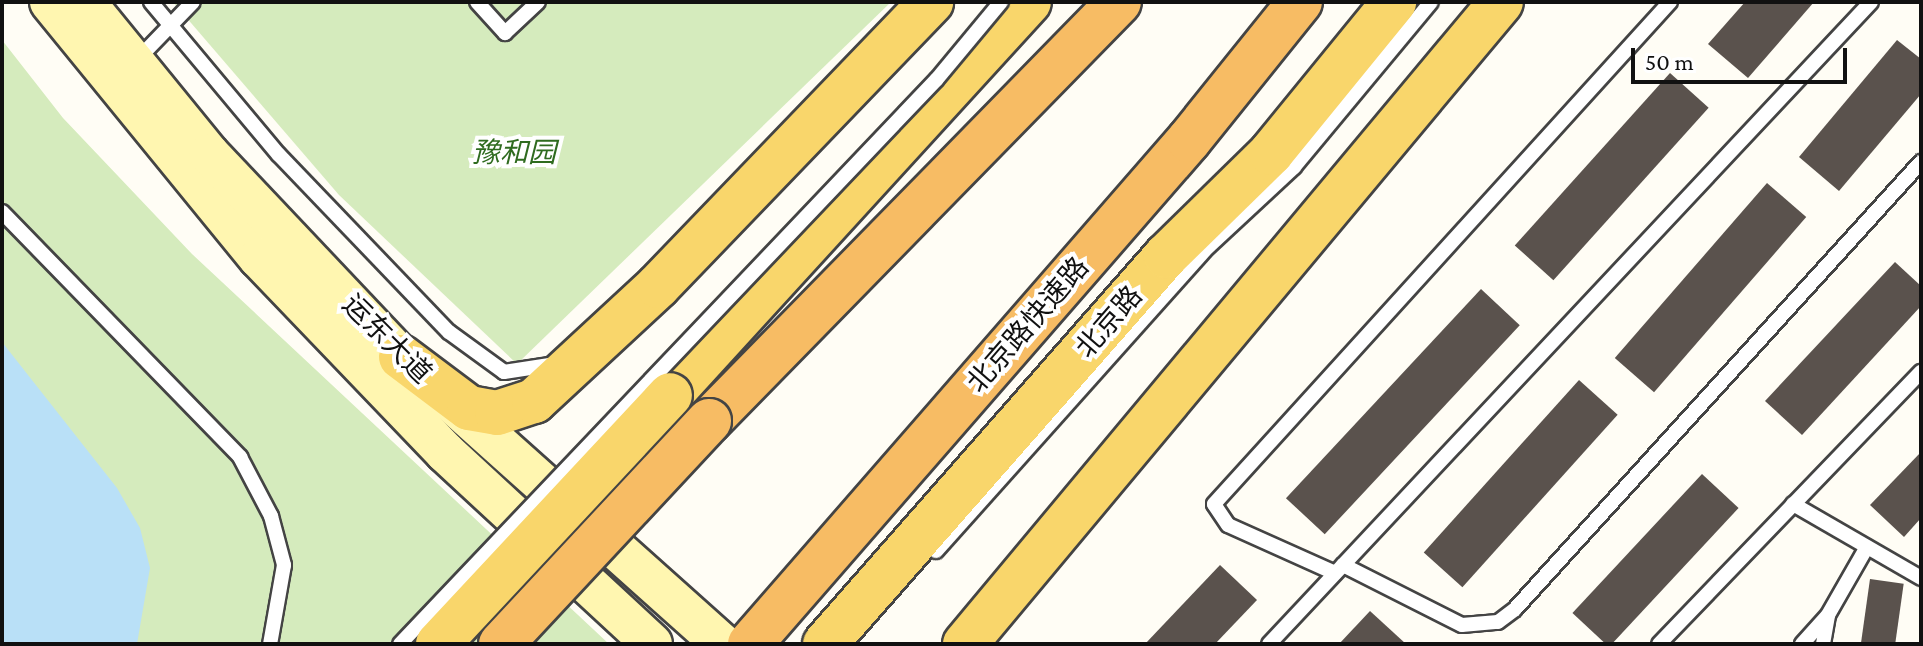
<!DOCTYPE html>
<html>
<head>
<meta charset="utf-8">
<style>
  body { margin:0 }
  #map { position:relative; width:1923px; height:646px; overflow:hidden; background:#fffdf5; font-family:"Crimson Pro","Noto Sans SC",serif }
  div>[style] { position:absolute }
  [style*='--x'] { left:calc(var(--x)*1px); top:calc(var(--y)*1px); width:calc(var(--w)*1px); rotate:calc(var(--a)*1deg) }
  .green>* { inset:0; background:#d5ebbd }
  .water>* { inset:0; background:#b9e0f7 }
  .building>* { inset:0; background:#5a524d; transform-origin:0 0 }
  .roads { filter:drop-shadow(2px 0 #444) drop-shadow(-2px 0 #444) drop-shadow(0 2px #444) drop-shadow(0 -2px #444) }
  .service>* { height:14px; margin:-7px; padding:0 7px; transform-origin:7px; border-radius:7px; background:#fff }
  .secondary>* { height:40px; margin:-20px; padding:0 20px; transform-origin:20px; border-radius:20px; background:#fff6b0 }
  .primary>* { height:44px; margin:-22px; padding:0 22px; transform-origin:22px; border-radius:22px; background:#f9d66b }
  .trunk>* { height:44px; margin:-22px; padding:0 22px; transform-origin:22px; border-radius:22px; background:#f7bc64 }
  .bridges { filter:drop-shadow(2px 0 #444) drop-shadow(-2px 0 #444) drop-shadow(0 2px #444) drop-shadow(0 -2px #444) }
  .service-bridge>* { height:14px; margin:-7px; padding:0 7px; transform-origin:7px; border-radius:7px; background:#fff }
  .primary-bridge>* { height:44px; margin:-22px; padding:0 22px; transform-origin:22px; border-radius:22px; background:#f9d66b }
  .trunk-bridge>* { height:44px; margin:-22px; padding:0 22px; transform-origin:22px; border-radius:22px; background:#f7bc64 }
  span { translate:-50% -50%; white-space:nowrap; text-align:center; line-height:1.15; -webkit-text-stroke:8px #fff; paint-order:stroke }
  .park-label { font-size:28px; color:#2f6b1f; font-style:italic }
  .street-label { font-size:28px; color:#111 }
  .frame { position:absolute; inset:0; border:4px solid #111; pointer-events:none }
  .scale { position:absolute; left:1631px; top:48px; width:216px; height:36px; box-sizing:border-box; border:4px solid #111; border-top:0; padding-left:10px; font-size:24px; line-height:28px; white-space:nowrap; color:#111; -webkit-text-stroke:6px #fff; paint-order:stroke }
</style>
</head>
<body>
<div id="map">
  <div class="green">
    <i style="clip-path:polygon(173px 2px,891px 2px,517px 364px,339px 195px)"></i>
    <i style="clip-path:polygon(2px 40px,63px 118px,192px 254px,609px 644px,2px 644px)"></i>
  </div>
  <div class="water">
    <i style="clip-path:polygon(2px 342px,117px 488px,140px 528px,150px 568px,137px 644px,2px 644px)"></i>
  </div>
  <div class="building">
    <i style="clip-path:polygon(1745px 2px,1814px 2px,1748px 78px,1708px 44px)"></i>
    <i style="clip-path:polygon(1897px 40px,1921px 59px,1921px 94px,1839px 191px,1799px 157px)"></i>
    <i style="left:1670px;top:73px;width:52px;height:232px;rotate:42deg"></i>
    <i style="left:1767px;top:183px;width:52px;height:232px;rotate:41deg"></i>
    <i style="clip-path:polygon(1895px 262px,1921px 286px,1921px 306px,1802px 435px,1765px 401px)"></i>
    <i style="left:1481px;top:289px;width:53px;height:286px;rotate:43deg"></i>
    <i style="left:1579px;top:380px;width:52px;height:232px;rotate:42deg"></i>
    <i style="clip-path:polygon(1921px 452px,1921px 518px,1904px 537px,1870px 505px)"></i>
    <i style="left:1702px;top:474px;width:50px;height:190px;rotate:43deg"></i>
    <i style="clip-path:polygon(1220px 565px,1257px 600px,1215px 644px,1145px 644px)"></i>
    <i style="left:1870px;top:579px;width:34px;height:66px;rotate:8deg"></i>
    <i style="clip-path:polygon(1370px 611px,1406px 644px,1339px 644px)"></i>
  </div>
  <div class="roads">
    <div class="service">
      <i style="--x:151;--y:2;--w:199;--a:50.1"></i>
      <i style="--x:279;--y:155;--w:245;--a:46.2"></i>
      <i style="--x:449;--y:332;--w:68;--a:36"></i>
      <i style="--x:504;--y:372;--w:46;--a:-8.8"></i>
      <i style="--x:477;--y:2;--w:42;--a:47.9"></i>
      <i style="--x:505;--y:33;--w:45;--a:-43.2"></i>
      <i style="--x:135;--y:62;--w:83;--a:-46"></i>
      <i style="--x:2;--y:212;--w:342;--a:45.8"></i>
      <i style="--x:240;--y:457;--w:67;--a:62.3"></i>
      <i style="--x:271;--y:516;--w:51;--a:75.1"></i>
      <i style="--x:284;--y:565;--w:80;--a:100"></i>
      <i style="--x:1793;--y:504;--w:148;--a:30"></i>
      <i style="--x:936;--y:551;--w:409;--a:-48.2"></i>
      <i style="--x:1209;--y:246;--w:116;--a:-42.9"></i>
      <i style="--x:1294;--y:167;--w:214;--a:-50.3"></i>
      <i style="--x:1343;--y:565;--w:133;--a:26.8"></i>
      <i style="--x:1462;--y:625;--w:36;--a:-5"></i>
      <i style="--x:1498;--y:622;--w:21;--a:-37"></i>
      <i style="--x:1515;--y:609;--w:604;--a:-47.75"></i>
      <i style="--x:1335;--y:573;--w:117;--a:-155.8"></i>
      <i style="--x:1228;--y:525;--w:25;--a:-124"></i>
      <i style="--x:1214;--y:504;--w:678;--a:-47.75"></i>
      <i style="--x:1269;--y:644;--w:880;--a:-46.84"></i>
      <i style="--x:1659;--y:644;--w:378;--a:-46.1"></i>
      <i style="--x:1802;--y:644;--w:38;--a:-48"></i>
      <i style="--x:1823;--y:644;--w:29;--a:-80"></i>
      <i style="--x:1828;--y:615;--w:78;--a:-60.2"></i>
    </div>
    <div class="secondary">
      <i style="--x:50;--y:2;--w:330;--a:50.8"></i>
      <i style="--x:259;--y:258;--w:269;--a:46.2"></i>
      <i style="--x:445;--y:452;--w:282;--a:42.8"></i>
      <i style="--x:85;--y:2;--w:196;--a:50.8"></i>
      <i style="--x:209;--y:154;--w:279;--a:46.6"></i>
      <i style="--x:401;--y:357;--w:431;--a:41.8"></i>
    </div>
    <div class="primary">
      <i style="--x:401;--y:357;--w:85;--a:36.9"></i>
      <i style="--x:469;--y:408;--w:28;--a:10"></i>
      <i style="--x:497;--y:413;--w:39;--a:-18"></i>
      <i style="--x:534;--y:401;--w:169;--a:-42.8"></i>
      <i style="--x:658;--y:286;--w:394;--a:-46.1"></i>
      <i style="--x:670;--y:395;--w:532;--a:-47.59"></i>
      <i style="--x:825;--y:644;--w:517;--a:-48.69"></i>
      <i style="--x:1166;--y:256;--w:147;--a:-44.4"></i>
      <i style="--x:1271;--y:153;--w:195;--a:-50.8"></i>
      <i style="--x:965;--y:644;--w:836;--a:-50.14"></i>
    </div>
    <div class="trunk">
      <i style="--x:709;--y:421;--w:586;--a:-45.62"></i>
      <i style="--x:750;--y:644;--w:668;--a:-48.94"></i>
      <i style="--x:1189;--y:140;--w:177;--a:-51.2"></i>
    </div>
  </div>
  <div class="bridges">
    <div class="service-bridge">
      <i style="--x:400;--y:644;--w:779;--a:-46.46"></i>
      <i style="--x:937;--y:79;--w:100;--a:-50.3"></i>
    </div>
    <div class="primary-bridge">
      <i style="--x:438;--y:644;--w:340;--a:-47"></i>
    </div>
    <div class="trunk-bridge">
      <i style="--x:501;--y:644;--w:305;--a:-47"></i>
    </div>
  </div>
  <div class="park-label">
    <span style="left:514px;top:153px">豫和园</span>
  </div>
  <div class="street-label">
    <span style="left:1109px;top:322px;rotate:-49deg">北京路</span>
    <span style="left:1028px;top:325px;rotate:-49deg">北京路快速路</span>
    <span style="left:387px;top:339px;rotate:45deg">运东大道</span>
  </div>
  <div class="frame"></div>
  <div class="scale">50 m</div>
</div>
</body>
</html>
